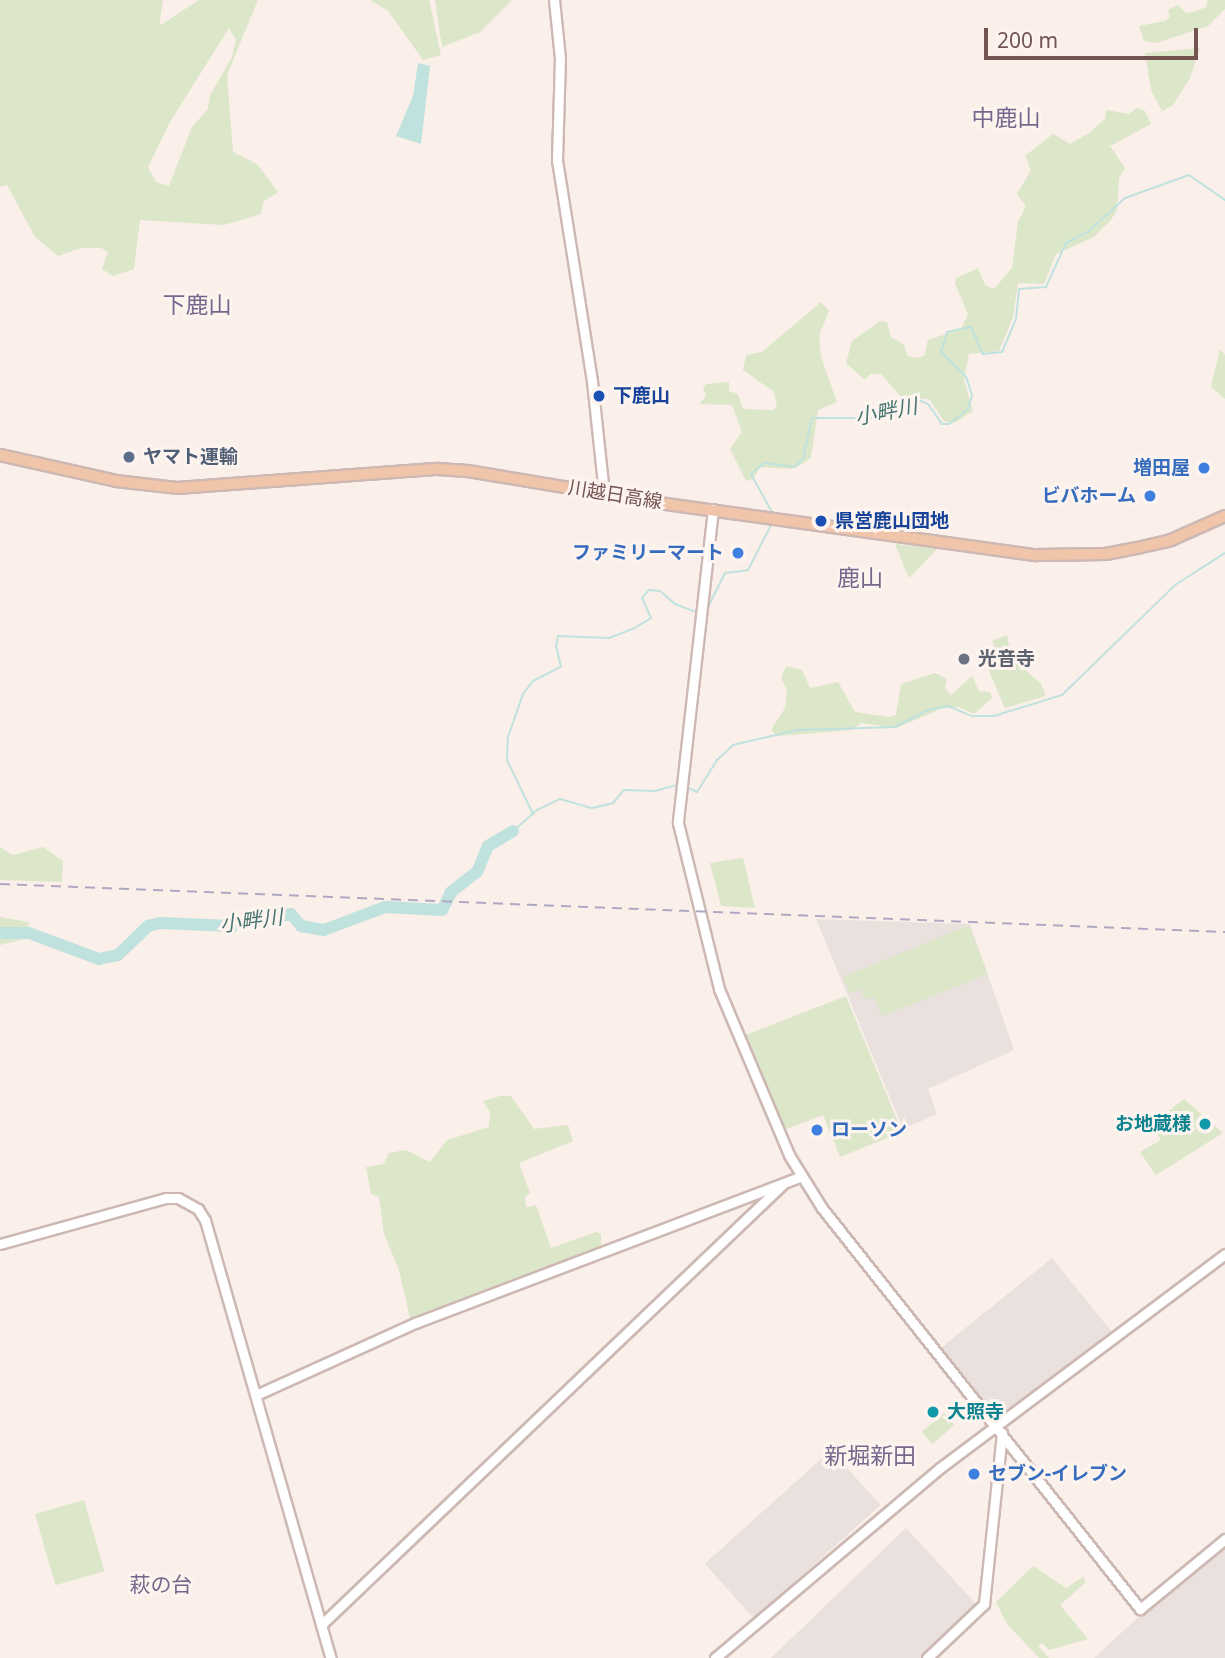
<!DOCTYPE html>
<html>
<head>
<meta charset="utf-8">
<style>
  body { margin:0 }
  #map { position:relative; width:1225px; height:1658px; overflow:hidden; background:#faefe9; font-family:"Noto Sans","Noto Sans JP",sans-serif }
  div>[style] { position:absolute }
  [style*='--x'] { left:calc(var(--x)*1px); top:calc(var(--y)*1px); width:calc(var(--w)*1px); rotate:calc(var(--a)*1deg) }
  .industrial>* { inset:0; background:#eae1df; transform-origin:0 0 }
  .green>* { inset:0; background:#dce6c9; transform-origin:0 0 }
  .water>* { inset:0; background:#c0e2de }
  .stream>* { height:2px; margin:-1px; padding:0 1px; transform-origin:1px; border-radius:1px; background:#c0e2de }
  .river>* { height:12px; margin:-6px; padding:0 6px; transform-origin:6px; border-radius:6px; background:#c0e2de }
  .roads { filter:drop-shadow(2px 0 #cdb8b3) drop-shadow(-2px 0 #cdb8b3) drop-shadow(0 2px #cdb8b3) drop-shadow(0 -2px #cdb8b3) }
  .tertiary>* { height:9px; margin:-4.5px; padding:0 4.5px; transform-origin:4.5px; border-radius:4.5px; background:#fff }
  .primary>* { height:10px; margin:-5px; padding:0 5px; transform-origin:5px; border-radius:5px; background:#f1c5aa }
  .rail>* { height:2px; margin-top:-1px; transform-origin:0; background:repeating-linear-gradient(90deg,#b0a8c3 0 10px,transparent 0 17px) }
  .dots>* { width:19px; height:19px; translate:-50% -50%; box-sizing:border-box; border:4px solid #fdf4ef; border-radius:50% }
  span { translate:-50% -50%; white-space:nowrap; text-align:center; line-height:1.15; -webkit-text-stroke:6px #fdf4ef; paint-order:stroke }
  .transit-label { font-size:19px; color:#164399; font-weight:700 }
  .left { translate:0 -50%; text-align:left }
  .service-label { font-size:19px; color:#4e5e75; font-weight:700 }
  .shop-label { font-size:19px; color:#366cbe; font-weight:700 }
  .right { translate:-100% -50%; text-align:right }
  .street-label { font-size:19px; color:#725350 }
  .worship-label { font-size:19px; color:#5b616d; font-weight:700 }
  .culture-label { font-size:19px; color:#0d838f; font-weight:700 }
  .water-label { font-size:21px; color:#457571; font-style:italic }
  .neighbourhood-label { font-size:21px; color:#78678d }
  .quarter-label { font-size:23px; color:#78678d }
  .scale { position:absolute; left:984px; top:28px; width:214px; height:32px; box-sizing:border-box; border:4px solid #725350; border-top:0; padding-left:9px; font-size:21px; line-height:24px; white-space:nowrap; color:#725350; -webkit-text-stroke:5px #fdf4ef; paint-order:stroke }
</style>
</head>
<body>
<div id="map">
  <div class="industrial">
    <i style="clip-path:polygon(816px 919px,970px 924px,1014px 1050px,928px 1089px,937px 1114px,903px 1129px)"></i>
    <i style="left:1052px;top:1258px;width:94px;height:144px;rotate:51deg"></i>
    <i style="left:831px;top:1450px;width:74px;height:170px;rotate:48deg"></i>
    <i style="clip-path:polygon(906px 1528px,977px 1605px,921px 1658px,771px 1658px)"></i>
    <i style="clip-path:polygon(1225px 1545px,1225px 1658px,1094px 1658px,1146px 1610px)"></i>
  </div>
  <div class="green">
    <i style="clip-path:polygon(evenodd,0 0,163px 0,159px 26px,199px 0,258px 0,227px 75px,233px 152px,257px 164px,278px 192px,263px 202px,261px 214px,224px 225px,140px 220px,134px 269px,113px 276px,102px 269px,108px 252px,101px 248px,81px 248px,58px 256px,35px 237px,7px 185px,0 187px,0 0,229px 28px,236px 40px,232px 57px,210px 95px,208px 109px,192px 127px,169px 186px,156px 182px,148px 167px,170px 122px,229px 28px)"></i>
    <i style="clip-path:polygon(370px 0,429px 0,441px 55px,423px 60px,388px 11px)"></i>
    <i style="clip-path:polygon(435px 0,512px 0,480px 32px,442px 47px)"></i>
    <i style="clip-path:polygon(1208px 0,1225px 0,1225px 9px,1208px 26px,1156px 43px,1144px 41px,1139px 26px,1165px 21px,1170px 17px,1168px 10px,1178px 5px,1186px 13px,1197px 11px,1206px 7px)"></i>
    <i style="clip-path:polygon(1200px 48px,1190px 78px,1173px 105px,1162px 111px,1151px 90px,1145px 53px)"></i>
    <i style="clip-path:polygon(1137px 108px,1145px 111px,1151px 124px,1110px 146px,1125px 168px,1119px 178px,1117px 210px,1111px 220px,1094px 237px,1056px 254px,1044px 284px,1018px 283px,1013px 317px,999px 351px,969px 354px,964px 380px,973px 411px,954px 423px,944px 421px,929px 399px,902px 398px,881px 374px,870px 374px,865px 380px,846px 363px,852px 341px,880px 321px,887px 322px,891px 337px,903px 344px,908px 356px,916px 358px,924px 356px,928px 340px,961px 329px,968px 314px,955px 284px,956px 278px,978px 268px,985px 285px,994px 289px,1012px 268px,1018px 222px,1026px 206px,1017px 194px,1031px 170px,1025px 156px,1053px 134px,1070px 144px,1089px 133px,1105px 119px,1106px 110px,1129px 114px)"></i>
    <i style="clip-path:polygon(821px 302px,829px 311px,819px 335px,821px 357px,837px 402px,818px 410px,811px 457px,804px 463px,791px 469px,760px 467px,753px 479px,746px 481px,730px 449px,742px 432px,732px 405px,700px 404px,706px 395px,703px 389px,706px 384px,729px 382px,729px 391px,738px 394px,743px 409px,773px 410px,777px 406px,774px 392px,743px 370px,746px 355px,762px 352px)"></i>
    <i style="clip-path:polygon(1220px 349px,1225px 355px,1225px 399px,1211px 387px)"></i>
    <i style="clip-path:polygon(895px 544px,937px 549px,909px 578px)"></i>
    <i style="clip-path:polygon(1007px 635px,1011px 657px,1041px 684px,1046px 696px,1005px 708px,986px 664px,999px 659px,992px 641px)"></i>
    <i style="clip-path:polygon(786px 666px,802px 670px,810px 688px,838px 682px,855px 712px,889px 717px,896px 715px,901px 684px,935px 673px,947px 679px,945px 689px,951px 695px,972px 676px,979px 691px,990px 692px,992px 698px,974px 714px,959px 707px,943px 708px,896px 728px,861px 723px,852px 730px,778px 736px,771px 730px,785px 708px,787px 689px,781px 679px)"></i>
    <i style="clip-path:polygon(0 847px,13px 855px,43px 847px,63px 861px,62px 882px,0 880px)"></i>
    <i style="clip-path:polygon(743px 858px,755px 908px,721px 906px,710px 863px)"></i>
    <i style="clip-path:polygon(0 917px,29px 922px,28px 938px,0 945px)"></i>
    <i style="clip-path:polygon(969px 925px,988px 974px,882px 1016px,874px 997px,865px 1000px,860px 989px,850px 993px,843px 977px)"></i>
    <i style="clip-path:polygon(846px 996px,902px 1132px,840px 1157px,823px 1115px,784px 1130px,743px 1036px)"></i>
    <i style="clip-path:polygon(500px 1096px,511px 1096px,534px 1129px,568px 1125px,573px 1141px,519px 1163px,530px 1193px,525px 1197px,526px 1207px,536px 1205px,551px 1248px,596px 1232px,601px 1234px,601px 1246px,410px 1318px,399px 1270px,384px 1234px,379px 1197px,371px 1194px,366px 1167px,384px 1164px,389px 1153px,406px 1150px,430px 1162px,447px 1140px,489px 1127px,490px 1112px,483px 1101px)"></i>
    <i style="clip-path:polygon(1184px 1099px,1223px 1133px,1156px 1175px,1140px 1152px,1161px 1140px,1152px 1124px)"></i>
    <i style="left:944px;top:1413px;width:16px;height:29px;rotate:50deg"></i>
    <i style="left:84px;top:1500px;width:74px;height:51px;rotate:74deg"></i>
    <i style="clip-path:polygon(1033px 1566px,1066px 1588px,1083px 1577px,1086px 1582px,1060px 1605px,1088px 1639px,1049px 1650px,1042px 1643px,1038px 1646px,1049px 1658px,1039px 1658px,1007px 1624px,996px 1602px)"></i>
  </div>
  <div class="water">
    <i style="clip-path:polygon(418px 63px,430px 66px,421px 144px,396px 136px,413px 96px)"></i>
  </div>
  <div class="stream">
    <i style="--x:773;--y:514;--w:46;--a:-118.8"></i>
    <i style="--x:751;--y:474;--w:17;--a:-40"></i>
    <i style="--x:764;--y:463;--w:31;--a:7"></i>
    <i style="--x:795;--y:467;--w:11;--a:-45"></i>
    <i style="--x:803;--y:459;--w:42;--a:-77.6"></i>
    <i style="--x:812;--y:418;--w:60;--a:0"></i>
    <i style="--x:872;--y:418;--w:50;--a:-21"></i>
    <i style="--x:919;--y:400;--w:10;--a:24"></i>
    <i style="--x:928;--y:404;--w:24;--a:55"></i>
    <i style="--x:942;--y:424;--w:7;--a:0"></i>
    <i style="--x:949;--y:424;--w:24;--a:-38"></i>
    <i style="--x:968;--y:409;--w:15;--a:-74"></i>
    <i style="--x:972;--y:395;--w:19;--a:-108"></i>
    <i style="--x:966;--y:377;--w:35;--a:-135"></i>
    <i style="--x:941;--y:352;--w:21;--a:-73"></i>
    <i style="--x:947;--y:332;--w:25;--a:-12"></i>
    <i style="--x:971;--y:327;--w:30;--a:66"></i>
    <i style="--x:983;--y:354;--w:19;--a:-6"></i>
    <i style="--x:1002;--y:352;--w:36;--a:-67"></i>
    <i style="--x:1016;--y:319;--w:30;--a:-84"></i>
    <i style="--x:1019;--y:289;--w:27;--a:-4"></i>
    <i style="--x:1046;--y:287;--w:48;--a:-65.6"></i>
    <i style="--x:1066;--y:243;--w:27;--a:-28"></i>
    <i style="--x:1090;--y:230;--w:47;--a:-42.4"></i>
    <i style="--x:1125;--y:198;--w:68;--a:-19.8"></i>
    <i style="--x:1189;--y:175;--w:44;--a:34.8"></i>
    <i style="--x:705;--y:613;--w:45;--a:-63.4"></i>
    <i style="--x:725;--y:573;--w:23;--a:-7"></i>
    <i style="--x:748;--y:570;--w:53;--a:-62.9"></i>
    <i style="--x:687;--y:787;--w:11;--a:27"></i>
    <i style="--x:697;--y:792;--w:38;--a:-58"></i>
    <i style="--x:717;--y:760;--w:22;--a:-43"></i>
    <i style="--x:733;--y:745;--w:66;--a:-13.2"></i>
    <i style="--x:797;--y:730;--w:98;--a:-1.8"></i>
    <i style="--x:895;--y:727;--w:38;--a:-27"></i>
    <i style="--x:929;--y:710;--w:19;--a:-12"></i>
    <i style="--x:948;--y:706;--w:26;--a:23"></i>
    <i style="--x:972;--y:716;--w:22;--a:0"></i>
    <i style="--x:994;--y:716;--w:71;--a:-17.2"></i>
    <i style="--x:1062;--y:695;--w:158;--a:-44.2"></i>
    <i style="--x:1175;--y:585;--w:59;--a:-32.6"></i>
    <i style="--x:533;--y:814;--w:60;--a:-115.7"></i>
    <i style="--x:507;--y:760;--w:23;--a:-88"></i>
    <i style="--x:508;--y:737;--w:46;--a:-70.8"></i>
    <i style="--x:523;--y:694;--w:16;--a:-52"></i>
    <i style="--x:533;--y:681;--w:31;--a:-27"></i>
    <i style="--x:561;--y:667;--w:22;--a:-103"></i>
    <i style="--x:556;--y:646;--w:10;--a:-79"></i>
    <i style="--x:558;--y:636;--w:51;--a:2.2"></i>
    <i style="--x:609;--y:638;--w:26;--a:-21"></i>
    <i style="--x:633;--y:629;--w:21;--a:-31"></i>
    <i style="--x:651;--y:618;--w:22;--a:-114"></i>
    <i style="--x:642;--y:598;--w:11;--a:-49"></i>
    <i style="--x:649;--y:590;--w:11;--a:5"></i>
    <i style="--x:660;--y:591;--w:20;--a:41"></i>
    <i style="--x:675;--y:604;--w:22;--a:21"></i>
    <i style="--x:513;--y:831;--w:32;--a:-41"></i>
    <i style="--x:537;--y:810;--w:25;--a:-26"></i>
    <i style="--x:560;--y:799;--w:33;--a:16"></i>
    <i style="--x:592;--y:808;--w:22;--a:-13"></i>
    <i style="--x:613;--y:803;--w:17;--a:-50"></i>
    <i style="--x:624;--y:790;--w:31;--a:2"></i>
    <i style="--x:655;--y:791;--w:25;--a:-16"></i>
  </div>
  <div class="river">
    <i style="--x:0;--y:933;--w:29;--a:0"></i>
    <i style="--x:29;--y:933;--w:75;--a:20.4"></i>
    <i style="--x:99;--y:959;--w:19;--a:-12"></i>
    <i style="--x:118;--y:955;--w:42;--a:-44"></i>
    <i style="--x:148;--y:926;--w:12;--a:-14"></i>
    <i style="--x:160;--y:923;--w:72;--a:2.4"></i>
    <i style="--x:232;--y:926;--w:60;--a:-11.5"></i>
    <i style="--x:291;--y:914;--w:16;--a:50"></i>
    <i style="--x:301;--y:926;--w:23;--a:10"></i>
    <i style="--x:324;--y:930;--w:65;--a:-20.7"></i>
    <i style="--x:385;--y:907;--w:57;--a:3"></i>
    <i style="--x:442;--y:910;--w:20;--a:-63"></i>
    <i style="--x:451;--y:892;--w:33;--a:-38"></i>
    <i style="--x:477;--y:872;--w:28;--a:-67"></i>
    <i style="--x:488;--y:846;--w:29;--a:-31"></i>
  </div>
  <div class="roads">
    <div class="tertiary">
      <i style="--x:554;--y:0;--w:58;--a:84.1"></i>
      <i style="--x:560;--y:58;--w:102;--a:91.7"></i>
      <i style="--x:557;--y:160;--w:224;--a:81"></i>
      <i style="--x:592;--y:381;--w:114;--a:83.9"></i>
      <i style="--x:713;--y:509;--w:316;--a:96.4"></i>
      <i style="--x:678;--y:823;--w:171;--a:76.1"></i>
      <i style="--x:719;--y:989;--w:180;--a:67.1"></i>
      <i style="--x:789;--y:1155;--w:62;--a:58.1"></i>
      <i style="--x:822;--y:1208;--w:512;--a:51.58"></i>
      <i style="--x:1140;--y:1609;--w:110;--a:-39.5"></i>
      <i style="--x:0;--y:1244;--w:172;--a:-15.5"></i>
      <i style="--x:166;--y:1198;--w:12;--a:0"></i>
      <i style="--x:178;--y:1198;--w:23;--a:29"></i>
      <i style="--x:198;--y:1209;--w:13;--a:58"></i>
      <i style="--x:205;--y:1220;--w:456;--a:74"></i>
      <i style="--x:256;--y:1395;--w:175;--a:-24.4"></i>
      <i style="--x:415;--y:1323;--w:412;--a:-20.8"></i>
      <i style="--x:321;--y:1625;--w:640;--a:-43.67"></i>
      <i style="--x:715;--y:1658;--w:294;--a:-40.2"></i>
      <i style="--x:940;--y:1468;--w:356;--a:-36.9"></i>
      <i style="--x:927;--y:1658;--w:79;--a:-43.5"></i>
      <i style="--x:984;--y:1604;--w:172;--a:-84"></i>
    </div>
    <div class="primary">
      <i style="--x:0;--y:455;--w:119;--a:12.6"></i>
      <i style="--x:116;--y:481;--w:61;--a:6.5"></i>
      <i style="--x:177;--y:488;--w:262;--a:-4.2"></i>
      <i style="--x:438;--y:469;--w:30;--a:4"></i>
      <i style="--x:468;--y:471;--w:194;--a:9.5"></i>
      <i style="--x:659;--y:503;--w:381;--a:7.9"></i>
      <i style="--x:1036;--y:555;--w:70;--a:-0.8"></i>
      <i style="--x:1106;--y:554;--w:32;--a:-11"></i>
      <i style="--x:1137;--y:548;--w:35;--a:-13"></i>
      <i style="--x:1171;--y:540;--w:59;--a:-24"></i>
    </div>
  </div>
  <div class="rail">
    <i style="--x:0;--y:884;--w:1226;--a:2.24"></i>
  </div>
  <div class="dots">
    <i style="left:599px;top:396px;background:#1a4fb4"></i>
    <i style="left:129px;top:457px;background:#5c6f8a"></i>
    <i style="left:1204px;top:468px;background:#3f7fe0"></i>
    <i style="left:1150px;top:496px;background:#3f7fe0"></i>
    <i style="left:821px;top:521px;background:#1a4fb4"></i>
    <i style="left:738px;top:553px;background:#3f7fe0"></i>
    <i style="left:964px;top:659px;background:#6b7280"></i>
    <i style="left:1205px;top:1124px;background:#0f9aa8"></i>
    <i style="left:817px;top:1130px;background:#3f7fe0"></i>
    <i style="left:933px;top:1412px;background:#0f9aa8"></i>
    <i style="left:974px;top:1474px;background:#3f7fe0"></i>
  </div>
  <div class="transit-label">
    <span class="left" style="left:613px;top:396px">下鹿山</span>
    <span class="left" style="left:835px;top:521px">県営鹿山団地</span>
  </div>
  <div class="service-label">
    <span class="left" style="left:143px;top:457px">ヤマト運輸</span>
  </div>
  <div class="shop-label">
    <span class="right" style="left:1190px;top:468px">増田屋</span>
    <span class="right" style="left:1136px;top:496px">ビバホーム</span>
    <span class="right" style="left:724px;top:553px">ファミリーマート</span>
    <span class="left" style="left:831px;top:1130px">ローソン</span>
    <span class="left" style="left:988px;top:1474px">セブン-イレブン</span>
  </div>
  <div class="street-label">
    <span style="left:615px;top:495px;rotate:9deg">川越日高線</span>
  </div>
  <div class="worship-label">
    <span class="left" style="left:978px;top:659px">光音寺</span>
  </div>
  <div class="culture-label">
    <span class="right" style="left:1191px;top:1124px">お地蔵様</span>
    <span class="left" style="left:947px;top:1412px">大照寺</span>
  </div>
  <div class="water-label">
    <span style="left:886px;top:411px;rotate:-11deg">小畔川</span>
    <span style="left:251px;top:920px;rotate:-7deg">小畔川</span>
  </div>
  <div class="neighbourhood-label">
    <span style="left:161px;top:1584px">萩の台</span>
  </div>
  <div class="quarter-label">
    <span style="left:1006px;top:117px">中鹿山</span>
    <span style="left:197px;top:304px">下鹿山</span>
    <span style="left:860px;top:577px">鹿山</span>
    <span style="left:870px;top:1455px">新堀新田</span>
  </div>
  <div class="scale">200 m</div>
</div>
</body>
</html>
